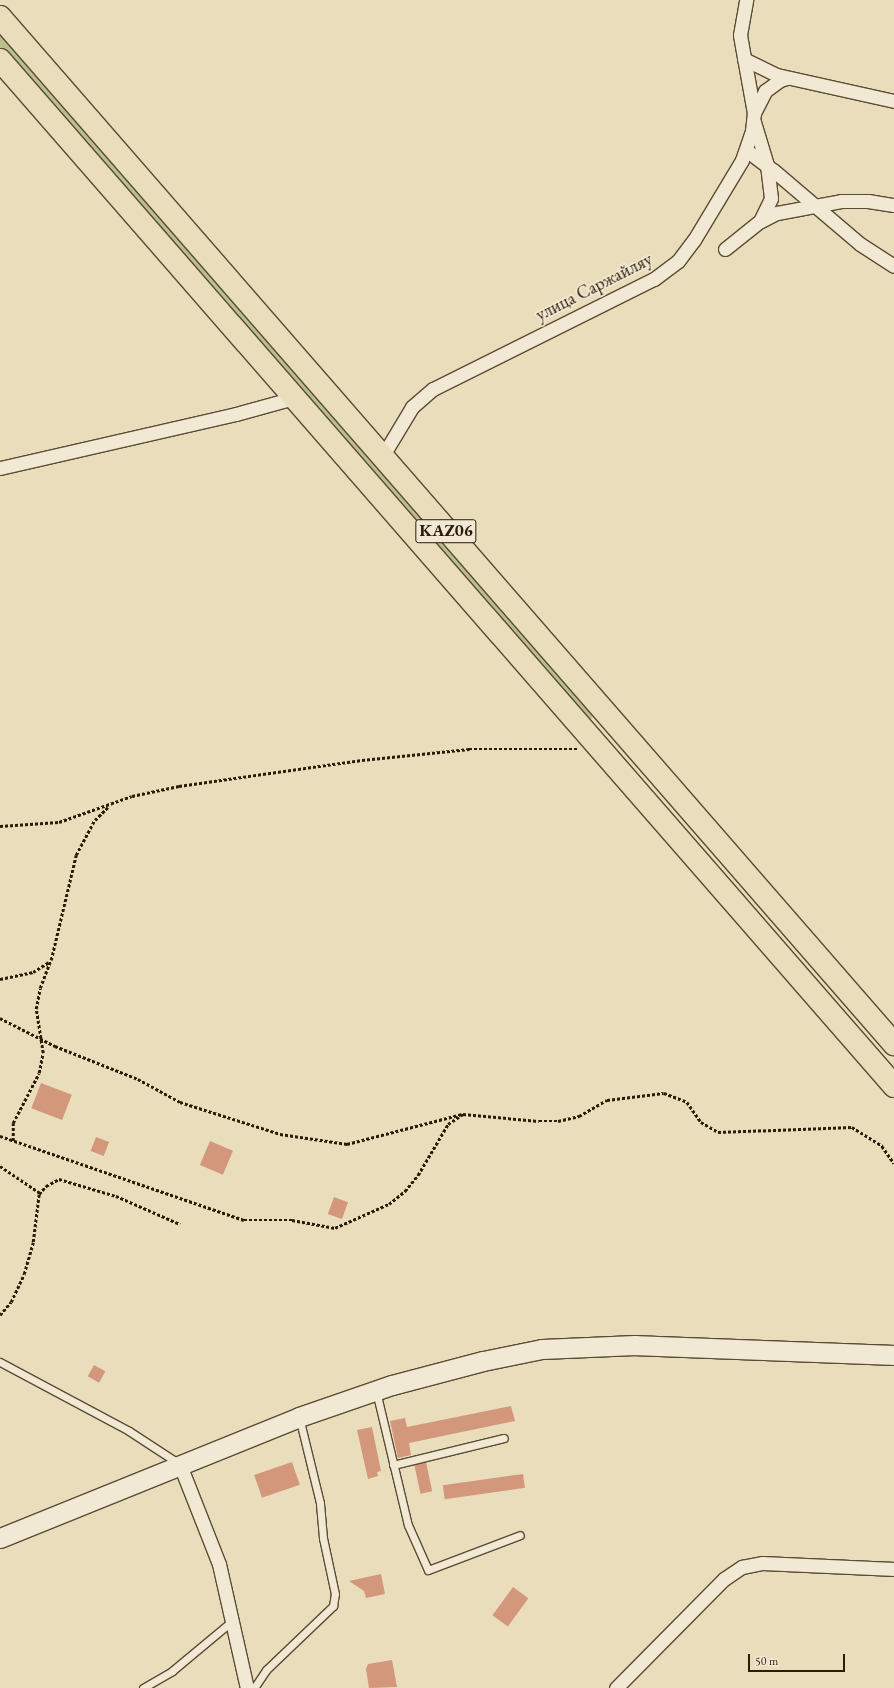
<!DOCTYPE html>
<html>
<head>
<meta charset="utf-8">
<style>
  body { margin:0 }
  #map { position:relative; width:894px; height:1688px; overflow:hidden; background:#e9ddbb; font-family:"EB Garamond",serif }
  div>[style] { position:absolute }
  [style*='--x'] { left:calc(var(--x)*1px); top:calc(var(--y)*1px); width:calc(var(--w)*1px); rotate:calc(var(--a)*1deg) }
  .green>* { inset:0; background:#b9c08e }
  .building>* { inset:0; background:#d3977c; transform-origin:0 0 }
  .path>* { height:2.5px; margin-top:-1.25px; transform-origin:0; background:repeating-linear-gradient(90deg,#2d1a07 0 3px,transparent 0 5px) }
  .roads { filter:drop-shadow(1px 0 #5c4b34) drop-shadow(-1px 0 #5c4b34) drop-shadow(0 1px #5c4b34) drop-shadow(0 -1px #5c4b34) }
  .lane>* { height:7px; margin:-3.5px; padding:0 3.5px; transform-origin:3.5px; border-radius:3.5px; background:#f1e9d3 }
  .street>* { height:13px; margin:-6.5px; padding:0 6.5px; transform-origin:6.5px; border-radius:6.5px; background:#f1e9d3 }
  .secondary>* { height:19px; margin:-9.5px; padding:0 9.5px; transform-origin:9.5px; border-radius:9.5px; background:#f1e9d3 }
  .highway>* { height:22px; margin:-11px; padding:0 11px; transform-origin:11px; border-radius:11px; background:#e9ddbb }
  span { translate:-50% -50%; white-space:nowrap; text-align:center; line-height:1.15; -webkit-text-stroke:3.5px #f1e9d3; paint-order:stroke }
  .shield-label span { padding:1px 3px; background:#f1e9d3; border:1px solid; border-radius:3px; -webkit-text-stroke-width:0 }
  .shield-label { font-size:17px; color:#2d1a07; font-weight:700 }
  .street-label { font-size:18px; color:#2d1a07 }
  .scale { position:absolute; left:748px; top:1654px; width:97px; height:18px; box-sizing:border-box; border:2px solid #2d1a07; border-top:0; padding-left:5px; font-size:12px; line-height:14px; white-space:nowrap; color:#2d1a07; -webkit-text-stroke:3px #f1e9d3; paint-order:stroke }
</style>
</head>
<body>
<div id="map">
  <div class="green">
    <i style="clip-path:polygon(0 32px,594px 712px,591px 719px,586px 718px,0 51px)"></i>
  </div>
  <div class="building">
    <i style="left:41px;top:1083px;width:33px;height:27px;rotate:21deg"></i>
    <i style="left:96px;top:1137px;width:14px;height:15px;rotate:21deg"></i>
    <i style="left:210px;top:1141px;width:25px;height:26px;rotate:23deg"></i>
    <i style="left:334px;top:1197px;width:15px;height:18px;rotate:20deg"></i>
    <i style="left:94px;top:1365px;width:13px;height:13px;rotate:29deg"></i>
    <i style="clip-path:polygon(511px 1406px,515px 1421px,409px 1443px,411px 1455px,398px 1458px,390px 1421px,405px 1418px,407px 1427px)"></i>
    <i style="clip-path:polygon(372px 1427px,381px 1471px,377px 1472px,378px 1476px,368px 1479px,357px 1430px)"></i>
    <i style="left:292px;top:1462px;width:24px;height:40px;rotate:71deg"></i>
    <i style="left:426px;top:1462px;width:30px;height:12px;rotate:78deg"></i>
    <i style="left:523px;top:1474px;width:14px;height:81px;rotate:82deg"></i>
    <i style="clip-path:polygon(381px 1574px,385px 1594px,366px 1598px,364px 1591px,349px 1581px)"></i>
    <i style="left:513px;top:1587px;width:19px;height:35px;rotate:36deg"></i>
    <i style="clip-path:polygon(392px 1660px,397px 1687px,369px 1688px,366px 1669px,368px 1664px)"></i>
  </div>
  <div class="path">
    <i style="--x:0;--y:826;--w:59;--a:-3.9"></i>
    <i style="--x:59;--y:822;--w:77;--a:-19.6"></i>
    <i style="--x:132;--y:796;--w:48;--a:-12"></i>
    <i style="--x:179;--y:786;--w:185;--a:-8.1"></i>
    <i style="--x:362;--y:760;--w:108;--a:-5.9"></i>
    <i style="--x:469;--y:749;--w:110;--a:0"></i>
    <i style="--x:0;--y:979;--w:34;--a:-12"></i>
    <i style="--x:33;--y:972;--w:19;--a:-32"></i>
    <i style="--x:0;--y:1018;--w:62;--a:27"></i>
    <i style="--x:55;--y:1046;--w:89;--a:21.7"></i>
    <i style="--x:138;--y:1079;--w:48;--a:28.7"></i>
    <i style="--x:180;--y:1102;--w:105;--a:17.7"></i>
    <i style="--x:280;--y:1134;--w:68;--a:8.5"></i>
    <i style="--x:347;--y:1144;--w:119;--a:-14.6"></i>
    <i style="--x:0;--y:1136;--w:258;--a:19"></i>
    <i style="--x:244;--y:1220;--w:48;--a:0"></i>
    <i style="--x:292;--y:1220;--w:44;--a:10.5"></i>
    <i style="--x:335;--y:1228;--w:59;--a:-24"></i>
    <i style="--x:389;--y:1204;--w:21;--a:-39"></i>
    <i style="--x:405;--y:1191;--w:21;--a:-51"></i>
    <i style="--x:418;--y:1175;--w:59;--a:-59.5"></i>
    <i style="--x:448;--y:1124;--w:18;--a:-34"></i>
    <i style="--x:463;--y:1114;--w:76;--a:5.3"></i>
    <i style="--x:539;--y:1121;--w:19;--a:0"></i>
    <i style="--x:558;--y:1121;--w:22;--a:-13"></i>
    <i style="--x:579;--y:1116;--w:32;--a:-30"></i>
    <i style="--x:607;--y:1100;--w:57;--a:-7"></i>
    <i style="--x:664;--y:1093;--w:25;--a:21"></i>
    <i style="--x:687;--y:1102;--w:24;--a:55"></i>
    <i style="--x:701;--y:1122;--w:20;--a:30"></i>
    <i style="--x:718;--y:1132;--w:134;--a:-2.1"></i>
    <i style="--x:852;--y:1127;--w:36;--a:32"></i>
    <i style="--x:882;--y:1146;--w:21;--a:55"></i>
    <i style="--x:13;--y:1141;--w:18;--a:-90"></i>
    <i style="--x:13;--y:1123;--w:56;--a:-62.5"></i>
    <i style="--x:39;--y:1073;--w:20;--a:-79"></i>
    <i style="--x:43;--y:1053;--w:45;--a:-99"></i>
    <i style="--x:36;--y:1009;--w:21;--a:-79"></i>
    <i style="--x:40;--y:988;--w:30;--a:-69"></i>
    <i style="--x:51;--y:960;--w:108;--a:-76.6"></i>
    <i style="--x:76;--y:855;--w:40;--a:-62"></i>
    <i style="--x:95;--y:820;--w:18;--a:-45"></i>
    <i style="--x:0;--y:1166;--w:48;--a:34"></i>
    <i style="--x:0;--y:1315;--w:17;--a:-50"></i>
    <i style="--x:11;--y:1302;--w:31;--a:-65"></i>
    <i style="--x:24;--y:1274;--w:33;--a:-74"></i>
    <i style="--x:33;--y:1242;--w:48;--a:-82.9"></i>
    <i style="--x:39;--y:1194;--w:11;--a:-49"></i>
    <i style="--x:46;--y:1186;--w:15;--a:-28"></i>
    <i style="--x:59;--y:1179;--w:59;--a:16.6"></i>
    <i style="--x:116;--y:1196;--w:70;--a:23.6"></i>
  </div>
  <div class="roads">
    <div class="lane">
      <i style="--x:0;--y:1362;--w:146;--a:28.1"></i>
      <i style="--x:129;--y:1431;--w:59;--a:33.1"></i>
      <i style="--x:376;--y:1391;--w:138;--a:76.6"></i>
      <i style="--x:408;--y:1525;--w:49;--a:66"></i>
      <i style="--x:428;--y:1570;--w:98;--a:-20.8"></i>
      <i style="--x:393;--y:1465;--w:114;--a:-13.7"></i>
      <i style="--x:143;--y:1688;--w:34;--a:-30"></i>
      <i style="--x:172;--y:1671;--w:78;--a:-39.8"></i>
      <i style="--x:254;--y:1688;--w:22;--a:-56"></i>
      <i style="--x:266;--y:1670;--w:93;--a:-43.7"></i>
      <i style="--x:333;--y:1606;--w:12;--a:-81"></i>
      <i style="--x:335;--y:1594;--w:57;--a:-102.1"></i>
      <i style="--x:323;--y:1538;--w:35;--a:-95"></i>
      <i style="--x:320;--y:1503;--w:89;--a:-103.7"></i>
    </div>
    <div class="street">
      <i style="--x:744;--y:59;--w:37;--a:26"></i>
      <i style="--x:777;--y:75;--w:120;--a:12.5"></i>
      <i style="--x:754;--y:113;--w:25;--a:-63"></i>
      <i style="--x:765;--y:91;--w:19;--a:-36"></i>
      <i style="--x:780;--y:80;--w:7;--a:-16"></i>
      <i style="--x:746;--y:150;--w:34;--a:37"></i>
      <i style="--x:773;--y:170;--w:114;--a:40.4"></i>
      <i style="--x:860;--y:244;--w:40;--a:32.9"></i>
      <i style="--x:761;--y:221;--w:18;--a:-27"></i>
      <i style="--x:777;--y:213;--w:65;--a:-10.6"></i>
      <i style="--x:841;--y:201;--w:27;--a:0"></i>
      <i style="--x:868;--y:201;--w:26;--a:9"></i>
      <i style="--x:725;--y:249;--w:45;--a:-38.7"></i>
      <i style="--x:760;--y:221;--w:25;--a:-64"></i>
      <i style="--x:771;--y:198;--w:33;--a:-97"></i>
      <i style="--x:767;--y:165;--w:45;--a:-106.8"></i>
      <i style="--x:382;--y:457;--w:58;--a:-59"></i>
      <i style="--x:412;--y:407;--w:28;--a:-41"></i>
      <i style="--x:433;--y:389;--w:247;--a:-26.5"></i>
      <i style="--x:654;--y:279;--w:30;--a:-37"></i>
      <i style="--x:678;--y:261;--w:26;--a:-53"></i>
      <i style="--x:694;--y:240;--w:93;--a:-59"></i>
      <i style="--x:742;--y:160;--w:31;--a:-71"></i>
      <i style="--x:752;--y:131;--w:18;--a:-84"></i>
      <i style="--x:754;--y:113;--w:79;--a:-100.2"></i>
      <i style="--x:740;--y:35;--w:36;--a:-80"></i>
      <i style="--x:0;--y:468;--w:242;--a:-12.9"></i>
      <i style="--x:236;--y:414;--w:60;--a:-15.4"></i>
      <i style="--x:180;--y:1465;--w:106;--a:68.5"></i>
      <i style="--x:219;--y:1564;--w:127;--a:77.3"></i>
      <i style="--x:616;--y:1688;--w:153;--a:-45.3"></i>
      <i style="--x:724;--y:1579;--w:22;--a:-34"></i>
      <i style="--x:742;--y:1567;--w:21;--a:-11"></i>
      <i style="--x:763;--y:1563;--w:131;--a:2.6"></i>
    </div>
    <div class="secondary">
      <i style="--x:0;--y:1538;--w:323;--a:-22"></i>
      <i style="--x:299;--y:1417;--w:98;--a:-19"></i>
      <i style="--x:392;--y:1385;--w:94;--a:-14.8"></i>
      <i style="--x:483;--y:1361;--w:60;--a:-11.5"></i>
      <i style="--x:542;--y:1349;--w:93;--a:-2.5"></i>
      <i style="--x:635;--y:1345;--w:259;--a:2.2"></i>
    </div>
    <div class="highway">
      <i style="--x:0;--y:17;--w:1362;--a:48.96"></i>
      <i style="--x:0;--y:60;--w:1361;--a:48.93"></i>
    </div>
  </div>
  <div class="shield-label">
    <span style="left:446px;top:531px">KАZ06</span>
  </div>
  <div class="street-label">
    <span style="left:594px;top:287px;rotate:-27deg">улица Саржайляу</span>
  </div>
  <div class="scale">50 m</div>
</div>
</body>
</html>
